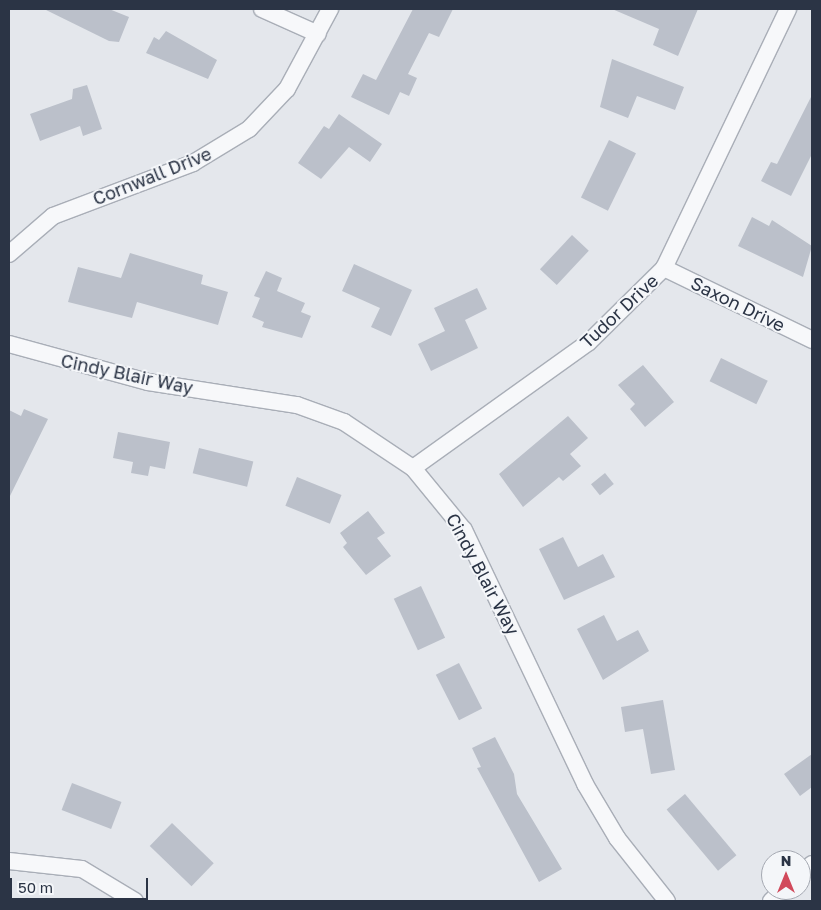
<!DOCTYPE html>
<html>
<head>
<meta charset="utf-8">
<style>
  body { margin:0 }
  #map { position:relative; width:821px; height:910px; overflow:hidden; background:#e4e7ec; font-family:"Golos Text",sans-serif }
  div>[style] { position:absolute }
  [style*='--x'] { left:calc(var(--x)*1px); top:calc(var(--y)*1px); width:calc(var(--w)*1px); rotate:calc(var(--a)*1deg) }
  .building>* { inset:0; background:#bbc0ca; transform-origin:0 0 }
  .roads { filter:drop-shadow(1px 0 #a9aeb7) drop-shadow(-1px 0 #a9aeb7) drop-shadow(0 1px #a9aeb7) drop-shadow(0 -1px #a9aeb7) }
  .street>* { height:16px; margin:-8px; padding:0 8px; transform-origin:8px; border-radius:8px; background:#f7f8fa }
  span { translate:-50% -50%; white-space:nowrap; text-align:center; line-height:1.15; -webkit-text-stroke:4px #f4f6f9; paint-order:stroke }
  .street-label { font-size:18px; color:#2b3445 }
  .frame { position:absolute; inset:0; border:10px solid #2b3445; pointer-events:none }
  .north { position:absolute; left:761px; top:850px; width:50px; height:50px; box-sizing:border-box; background:#f4f6f9; border:1px solid #a4a8b1; border-radius:50%; rotate:0deg; font-size:14px; font-weight:700; line-height:20px; text-align:center; color:#2b3445 }
  .north::after { content:''; display:block; margin:auto; width:18px; height:22px; background:#d1495b; clip-path:polygon(50% 0,100% 100%,50% 72%,0 100%) }
  .scale { position:absolute; left:10px; top:878px; width:138px; height:22px; box-sizing:border-box; border:2px solid #2b3445; border-top:0; padding-left:6px; font-size:15px; line-height:18px; white-space:nowrap; color:#2b3445; -webkit-text-stroke:4px #f4f6f9; paint-order:stroke }
</style>
</head>
<body>
<div id="map">
  <div class="building">
    <i style="clip-path:polygon(44px 9px,109px 9px,129px 17px,119px 42px,109px 41px)"></i>
    <i style="clip-path:polygon(413px 9px,453px 9px,439px 37px,429px 33px,408px 74px,417px 78px,409px 96px,400px 92px,389px 115px,351px 97px,363px 74px,376px 80px)"></i>
    <i style="clip-path:polygon(612px 9px,698px 9px,678px 56px,653px 45px,659px 29px)"></i>
    <i style="clip-path:polygon(166px 31px,217px 60px,208px 79px,146px 53px,154px 37px,159px 40px)"></i>
    <i style="clip-path:polygon(612px 59px,684px 87px,675px 110px,637px 96px,628px 118px,600px 107px)"></i>
    <i style="clip-path:polygon(87px 85px,102px 129px,83px 136px,80px 126px,40px 141px,30px 114px,72px 99px,73px 89px)"></i>
    <i style="clip-path:polygon(812px 95px,812px 154px,791px 196px,761px 181px,771px 162px,777px 164px)"></i>
    <i style="clip-path:polygon(339px 114px,382px 144px,370px 162px,349px 147px,321px 179px,298px 163px,324px 126px,329px 129px)"></i>
    <i style="left:609px;top:140px;width:30px;height:64px;rotate:26deg"></i>
    <i style="clip-path:polygon(752px 217px,769px 226px,772px 220px,812px 246px,803px 277px,738px 246px)"></i>
    <i style="left:572px;top:235px;width:23px;height:47px;rotate:43deg"></i>
    <i style="clip-path:polygon(130px 253px,203px 275px,201px 284px,228px 292px,218px 325px,137px 302px,132px 318px,68px 302px,78px 267px,121px 278px)"></i>
    <i style="clip-path:polygon(354px 264px,412px 290px,391px 336px,371px 327px,380px 308px,342px 291px)"></i>
    <i style="clip-path:polygon(266px 271px,282px 278px,277px 291px,305px 303px,301px 312px,311px 316px,302px 338px,262px 327px,264px 322px,252px 317px,260px 298px,254px 296px)"></i>
    <i style="clip-path:polygon(477px 288px,487px 309px,465px 320px,478px 348px,431px 371px,418px 344px,445px 331px,434px 308px)"></i>
    <i style="left:721px;top:358px;width:52px;height:26px;rotate:26deg"></i>
    <i style="clip-path:polygon(643px 365px,674px 402px,645px 427px,630px 409px,635px 404px,618px 385px)"></i>
    <i style="clip-path:polygon(24px 409px,48px 419px,9px 498px,9px 410px,21px 416px)"></i>
    <i style="clip-path:polygon(568px 416px,588px 438px,570px 454px,581px 466px,563px 481px,559px 477px,523px 507px,499px 474px)"></i>
    <i style="clip-path:polygon(118px 432px,170px 442px,165px 469px,150px 466px,148px 476px,131px 473px,133px 462px,113px 458px)"></i>
    <i style="left:199px;top:448px;width:56px;height:26px;rotate:14deg"></i>
    <i style="left:605px;top:473px;width:14px;height:18px;rotate:51deg"></i>
    <i style="left:297px;top:477px;width:48px;height:31px;rotate:22deg"></i>
    <i style="clip-path:polygon(368px 511px,385px 533px,377px 538px,391px 556px,366px 575px,343px 547px,347px 543px,340px 533px)"></i>
    <i style="clip-path:polygon(563px 537px,578px 567px,603px 554px,615px 577px,564px 600px,539px 549px)"></i>
    <i style="left:421px;top:586px;width:57px;height:30px;rotate:65deg"></i>
    <i style="clip-path:polygon(604px 615px,617px 641px,638px 630px,649px 651px,603px 680px,577px 629px)"></i>
    <i style="left:459px;top:663px;width:51px;height:26px;rotate:63deg"></i>
    <i style="clip-path:polygon(663px 700px,675px 770px,651px 774px,643px 729px,625px 732px,621px 707px)"></i>
    <i style="clip-path:polygon(495px 737px,514px 774px,517px 794px,562px 869px,539px 882px,477px 768px,481px 767px,472px 748px)"></i>
    <i style="clip-path:polygon(812px 754px,812px 787px,800px 796px,784px 774px)"></i>
    <i style="left:72px;top:783px;width:53px;height:29px;rotate:21deg"></i>
    <i style="left:685px;top:794px;width:80px;height:24px;rotate:50deg"></i>
    <i style="left:172px;top:823px;width:58px;height:32px;rotate:44deg"></i>
  </div>
  <div class="roads">
    <div class="street">
      <i style="--x:262;--y:9;--w:61;--a:24.1"></i>
      <i style="--x:9;--y:254;--w:58;--a:-40.8"></i>
      <i style="--x:53;--y:216;--w:150;--a:-20.7"></i>
      <i style="--x:193;--y:163;--w:66;--a:-31.3"></i>
      <i style="--x:249;--y:129;--w:55;--a:-46.5"></i>
      <i style="--x:287;--y:89;--w:91;--a:-61.7"></i>
      <i style="--x:664;--y:268;--w:165;--a:25.9"></i>
      <i style="--x:9;--y:344;--w:144;--a:15.3"></i>
      <i style="--x:148;--y:382;--w:151;--a:8.8"></i>
      <i style="--x:297;--y:405;--w:50;--a:19.9"></i>
      <i style="--x:344;--y:422;--w:83;--a:33.7"></i>
      <i style="--x:413;--y:468;--w:80;--a:50.6"></i>
      <i style="--x:464;--y:530;--w:281;--a:64.5"></i>
      <i style="--x:585;--y:784;--w:63;--a:59.3"></i>
      <i style="--x:617;--y:838;--w:80;--a:51.6"></i>
      <i style="--x:413;--y:468;--w:216;--a:-35.6"></i>
      <i style="--x:589;--y:342;--w:105;--a:-44.6"></i>
      <i style="--x:664;--y:268;--w:287;--a:-64.4"></i>
      <i style="--x:9;--y:861;--w:73;--a:6.3"></i>
      <i style="--x:82;--y:869;--w:62;--a:31.1"></i>
      <i style="--x:801;--y:874;--w:15;--a:-42"></i>
      <i style="--x:771;--y:901;--w:16;--a:-43"></i>
    </div>
  </div>
  <div class="street-label">
    <span style="left:152px;top:176px;rotate:-22deg">Cornwall Drive</span>
    <span style="left:738px;top:304px;rotate:26deg">Saxon Drive</span>
    <span style="left:619px;top:311px;rotate:-43deg">Tudor Drive</span>
    <span style="left:127px;top:374px;rotate:12deg">Cindy Blair Way</span>
    <span style="left:483px;top:574px;rotate:62deg">Cindy Blair Way</span>
  </div>
  <div class="frame"></div>
  <div class="north">N</div>
  <div class="scale">50 m</div>
</div>
</body>
</html>
